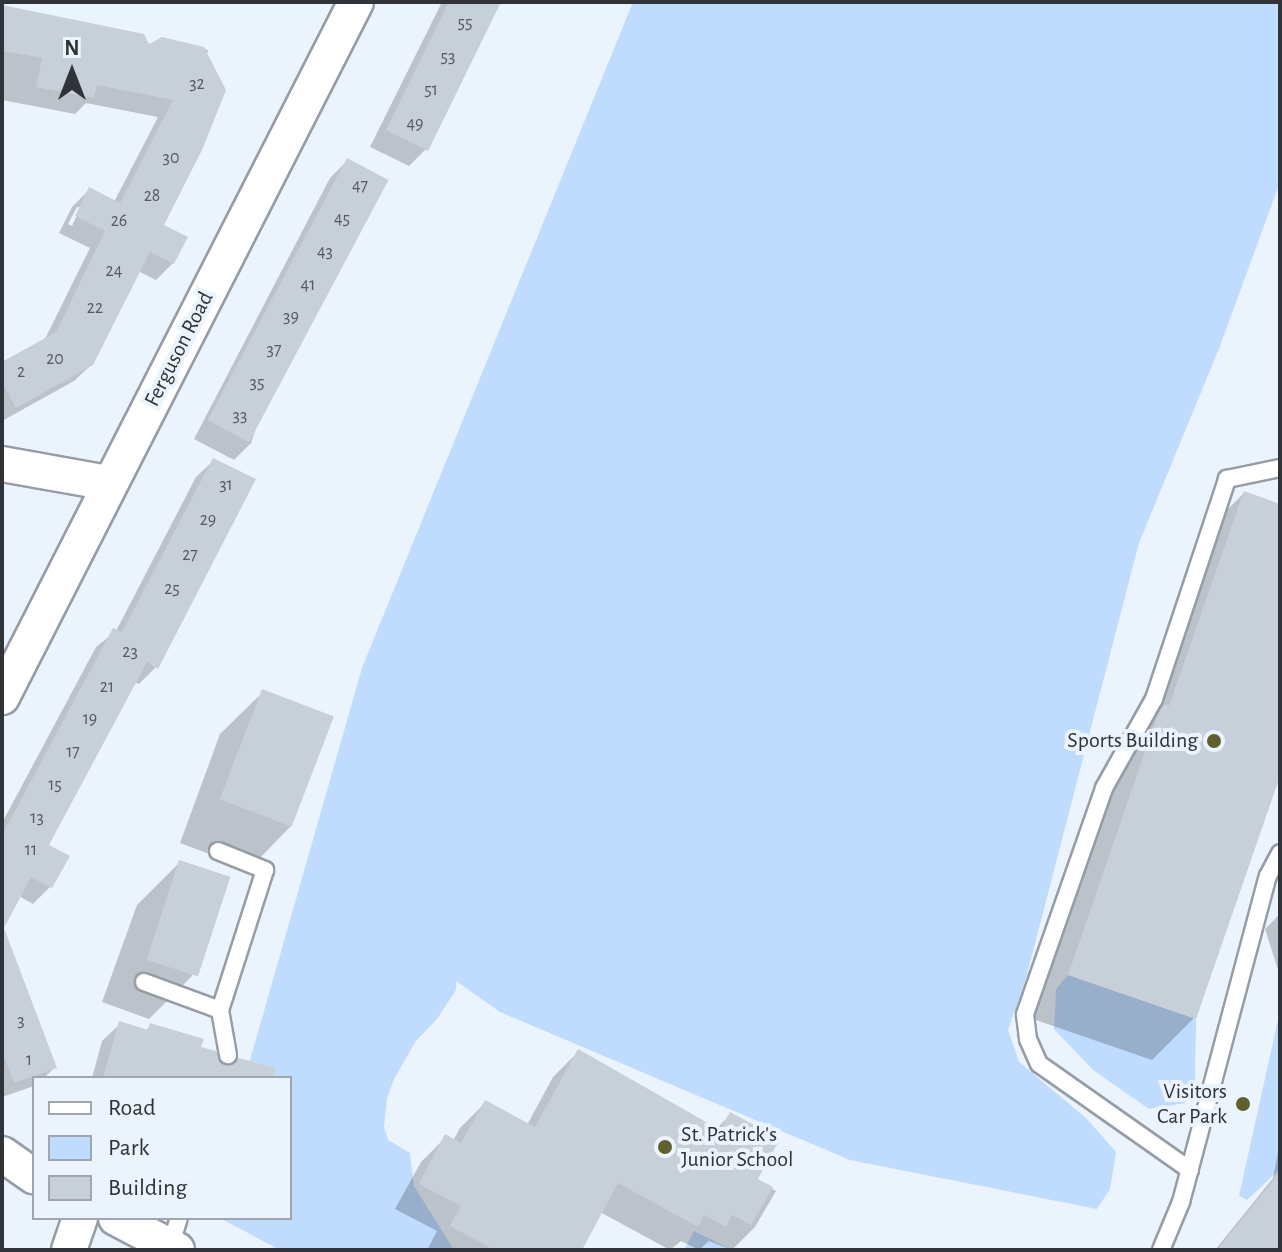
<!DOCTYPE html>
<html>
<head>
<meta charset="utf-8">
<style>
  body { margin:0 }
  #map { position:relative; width:1282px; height:1252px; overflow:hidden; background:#ebf3fd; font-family:"Alegreya Sans",sans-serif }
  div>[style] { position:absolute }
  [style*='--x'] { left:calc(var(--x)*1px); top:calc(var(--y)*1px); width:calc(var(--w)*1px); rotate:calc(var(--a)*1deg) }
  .green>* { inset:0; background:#bfdbfe }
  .shadow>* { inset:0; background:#0003 }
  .building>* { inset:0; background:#c7cfd9; transform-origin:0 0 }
  .roads { filter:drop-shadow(2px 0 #969da7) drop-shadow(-2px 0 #969da7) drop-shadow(0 2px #969da7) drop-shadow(0 -2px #969da7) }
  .lane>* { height:16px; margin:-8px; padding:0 8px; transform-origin:8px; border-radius:8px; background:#fff }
  .street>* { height:34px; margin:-17px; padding:0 17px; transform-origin:17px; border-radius:17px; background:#fff }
  .dots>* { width:22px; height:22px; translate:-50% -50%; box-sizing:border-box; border:4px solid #ebf3fd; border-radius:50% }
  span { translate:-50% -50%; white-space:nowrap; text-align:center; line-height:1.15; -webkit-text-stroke:8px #ebf3fd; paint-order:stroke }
  .number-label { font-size:18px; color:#565a60 }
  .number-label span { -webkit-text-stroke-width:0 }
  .street-label { font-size:22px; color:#303337 }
  .poi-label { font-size:22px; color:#303337 }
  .right { translate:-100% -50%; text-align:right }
  .left { translate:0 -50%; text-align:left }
  .frame { position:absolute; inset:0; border:4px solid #303337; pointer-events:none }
  .legend { position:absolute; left:32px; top:1076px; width:260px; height:144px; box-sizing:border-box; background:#ebf3fd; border:2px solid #a0a6ae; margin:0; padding:10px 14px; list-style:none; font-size:24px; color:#303337 }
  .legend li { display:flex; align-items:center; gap:16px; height:40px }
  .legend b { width:40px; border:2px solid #a0a6ae }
  .north { position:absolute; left:32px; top:32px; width:80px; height:80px; -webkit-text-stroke:6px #ebf3fd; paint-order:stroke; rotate:0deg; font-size:22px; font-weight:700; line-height:32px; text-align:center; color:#303337 }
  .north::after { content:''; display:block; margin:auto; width:28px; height:36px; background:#303337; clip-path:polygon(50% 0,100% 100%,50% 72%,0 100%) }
</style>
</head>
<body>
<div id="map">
  <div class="green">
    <i style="clip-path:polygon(633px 2px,1280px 2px,1280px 182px,1220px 346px,1139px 543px,1026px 978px,1008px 1030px,1019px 1062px,1086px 1118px,1116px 1152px,1110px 1189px,1097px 1209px,850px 1160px,500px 1012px,456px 981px,456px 990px,437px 1019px,416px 1041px,395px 1077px,387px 1098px,384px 1127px,388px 1140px,410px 1153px,414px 1186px,454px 1250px,280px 1250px,220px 1218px,290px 1218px,290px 1078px,245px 1078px,362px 668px)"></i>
    <i style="clip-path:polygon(1068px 975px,1196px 1019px,1195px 1079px,1185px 1103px,1149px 1109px,1093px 1070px,1054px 1029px,1056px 989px)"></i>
    <i style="clip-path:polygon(1280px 1011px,1280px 1169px,1247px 1200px,1239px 1196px)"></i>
    <i style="clip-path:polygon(694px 1231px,732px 1250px,684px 1250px)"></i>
  </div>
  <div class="shadow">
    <i style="clip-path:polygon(442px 2px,499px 2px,426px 149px,409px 166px,370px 147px)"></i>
    <i style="clip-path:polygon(evenodd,2px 7px,148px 46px,162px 40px,208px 50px,161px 226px,173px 263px,156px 280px,138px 271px,92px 364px,74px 381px,2px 421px,2px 364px,44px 341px,90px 248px,59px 233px,72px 207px,89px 190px,114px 202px,158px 117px,86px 103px,75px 114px,2px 100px,2px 7px,77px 207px,81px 207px,72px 226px,68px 224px,77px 207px)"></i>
    <i style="clip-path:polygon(347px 161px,251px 443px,234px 460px,194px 439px,330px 178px)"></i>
    <i style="clip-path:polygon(214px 460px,156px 667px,139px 684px,134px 682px,46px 845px,50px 887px,33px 904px,19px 896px,2px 919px,2px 823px,96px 647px,116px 631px,196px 477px)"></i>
    <i style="clip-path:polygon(1244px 493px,1280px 506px,1280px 770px,1194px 1018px,1152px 1060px,1027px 1017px,1117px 758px,1131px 740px,1202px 535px)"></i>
    <i style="clip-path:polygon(263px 692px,291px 826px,249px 869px,180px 843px,220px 734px)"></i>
    <i style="clip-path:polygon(180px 862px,192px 976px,149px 1019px,102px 1002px,137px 905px)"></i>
    <i style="clip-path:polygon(1280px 914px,1280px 976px,1265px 929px)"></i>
    <i style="clip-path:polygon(2px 932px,55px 1067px,44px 1078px,34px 1078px,34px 1086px,2px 1097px)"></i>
    <i style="clip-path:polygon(120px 1024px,145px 1031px,151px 1025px,199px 1049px,232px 1078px,92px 1078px,102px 1041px)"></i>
    <i style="clip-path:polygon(578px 1052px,715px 1130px,730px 1115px,756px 1180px,776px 1191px,755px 1227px,732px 1250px,709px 1241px,699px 1250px,681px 1241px,670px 1250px,600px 1212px,580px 1250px,427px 1250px,437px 1231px,395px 1209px,421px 1162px,446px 1137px,453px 1141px,460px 1128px,485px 1103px,527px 1125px,553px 1077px)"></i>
    <i style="clip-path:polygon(1280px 1142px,1280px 1250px,1215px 1250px,1273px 1178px)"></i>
  </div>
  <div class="building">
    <i style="clip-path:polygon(449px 2px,501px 2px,428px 151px,386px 130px)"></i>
    <i style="clip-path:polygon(2px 5px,144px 34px,149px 44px,162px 37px,204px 47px,226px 90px,202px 150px,164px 225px,188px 237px,174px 264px,150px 252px,93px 365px,16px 408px,2px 382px,2px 362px,56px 332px,105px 231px,75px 216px,89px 187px,120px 203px,173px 100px,97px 85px,94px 98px,36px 87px,42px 58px,2px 51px)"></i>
    <i style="left:347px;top:158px;width:47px;height:297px;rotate:28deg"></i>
    <i style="clip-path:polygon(213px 458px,256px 479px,158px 669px,147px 662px,49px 845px,70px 856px,52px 888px,31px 877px,4px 928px,57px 1068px,14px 1083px,2px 1052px,2px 835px,113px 628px,122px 632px)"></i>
    <i style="clip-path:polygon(1244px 491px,1280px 504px,1280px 776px,1196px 1019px,1068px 975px,1158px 714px,1164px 704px,1169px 706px)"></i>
    <i style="left:262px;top:689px;width:77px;height:118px;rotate:21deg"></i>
    <i style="left:179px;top:860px;width:54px;height:105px;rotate:18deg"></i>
    <i style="clip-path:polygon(119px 1021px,148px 1030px,150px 1023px,204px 1039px,201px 1047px,216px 1051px,224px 1065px,234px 1064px,239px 1058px,275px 1068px,274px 1078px,103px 1078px)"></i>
    <i style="clip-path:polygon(578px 1049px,720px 1130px,730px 1112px,780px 1139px,758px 1179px,773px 1187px,751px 1225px,732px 1215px,726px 1227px,704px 1215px,698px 1227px,618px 1183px,582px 1250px,494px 1250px,450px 1226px,461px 1206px,419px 1184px,445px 1134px,461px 1143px,485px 1100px,535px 1127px)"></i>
    <i style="clip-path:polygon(1280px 1172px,1280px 1250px,1217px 1250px)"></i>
  </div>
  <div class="roads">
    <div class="lane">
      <i style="--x:218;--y:851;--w:51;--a:22"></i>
      <i style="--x:265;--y:870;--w:147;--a:107.8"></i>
      <i style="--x:220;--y:1010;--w:46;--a:79.9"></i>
      <i style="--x:144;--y:982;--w:81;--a:20.2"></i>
      <i style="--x:1190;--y:1170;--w:184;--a:-144.9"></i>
      <i style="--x:1039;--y:1064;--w:27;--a:-114"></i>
      <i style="--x:1028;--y:1039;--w:25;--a:-97"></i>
      <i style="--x:1025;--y:1014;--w:239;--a:-70.7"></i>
      <i style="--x:1104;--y:788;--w:102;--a:-60.7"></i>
      <i style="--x:1154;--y:699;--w:232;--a:-71.6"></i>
      <i style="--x:1227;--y:479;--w:54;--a:-11.7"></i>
      <i style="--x:170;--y:1247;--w:30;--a:-73"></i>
      <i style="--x:1161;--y:1250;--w:52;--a:-67.4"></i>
      <i style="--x:1181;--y:1202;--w:337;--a:-75.1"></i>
      <i style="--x:1268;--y:876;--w:26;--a:-62"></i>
    </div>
    <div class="street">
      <i style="--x:2;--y:464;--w:109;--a:10.1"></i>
      <i style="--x:2;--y:697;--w:780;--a:-63.01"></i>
      <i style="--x:2;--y:1154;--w:39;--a:35"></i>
      <i style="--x:116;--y:1218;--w:69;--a:27.7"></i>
      <i style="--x:69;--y:1250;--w:34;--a:-71"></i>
    </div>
  </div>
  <div class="dots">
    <i style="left:1214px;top:741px;background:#60602d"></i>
    <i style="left:1243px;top:1104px;background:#60602d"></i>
    <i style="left:665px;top:1147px;background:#60602d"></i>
  </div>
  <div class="number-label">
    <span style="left:465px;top:23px">55</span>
    <span style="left:448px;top:57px">53</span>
    <span style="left:197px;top:84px">32</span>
    <span style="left:431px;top:90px">51</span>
    <span style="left:415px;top:124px">49</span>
    <span style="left:171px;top:158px">30</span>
    <span style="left:360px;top:186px">47</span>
    <span style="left:152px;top:196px">28</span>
    <span style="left:342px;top:219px">45</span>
    <span style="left:119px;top:221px">26</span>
    <span style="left:325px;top:252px">43</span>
    <span style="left:114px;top:271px">24</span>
    <span style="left:308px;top:285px">41</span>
    <span style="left:95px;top:308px">22</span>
    <span style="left:291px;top:317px">39</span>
    <span style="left:274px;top:350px">37</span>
    <span style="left:55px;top:359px">20</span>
    <span style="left:21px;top:372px">2</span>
    <span style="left:257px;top:383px">35</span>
    <span style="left:240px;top:416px">33</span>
    <span style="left:226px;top:485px">31</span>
    <span style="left:208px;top:520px">29</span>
    <span style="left:190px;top:555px">27</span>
    <span style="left:172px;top:589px">25</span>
    <span style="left:130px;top:652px">23</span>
    <span style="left:107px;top:687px">21</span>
    <span style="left:90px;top:719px">19</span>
    <span style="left:73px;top:752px">17</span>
    <span style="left:55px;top:785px">15</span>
    <span style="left:37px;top:818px">13</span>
    <span style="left:31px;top:850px">11</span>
    <span style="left:21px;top:1021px">3</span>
    <span style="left:29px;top:1060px">1</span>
  </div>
  <div class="street-label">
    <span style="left:179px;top:349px;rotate:-63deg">Ferguson Road</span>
  </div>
  <div class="poi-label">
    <span class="right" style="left:1198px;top:741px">Sports Building</span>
    <span class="right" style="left:1227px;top:1104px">Visitors<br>Car Park</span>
    <span class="left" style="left:681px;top:1147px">St. Patrick's<br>Junior School</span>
  </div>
  <div class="frame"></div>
  <ul class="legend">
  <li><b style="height:10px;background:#fff"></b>Road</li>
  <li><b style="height:22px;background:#bfdbfe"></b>Park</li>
  <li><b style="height:22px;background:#c7cfd9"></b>Building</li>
  </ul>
  <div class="north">N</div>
</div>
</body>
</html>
